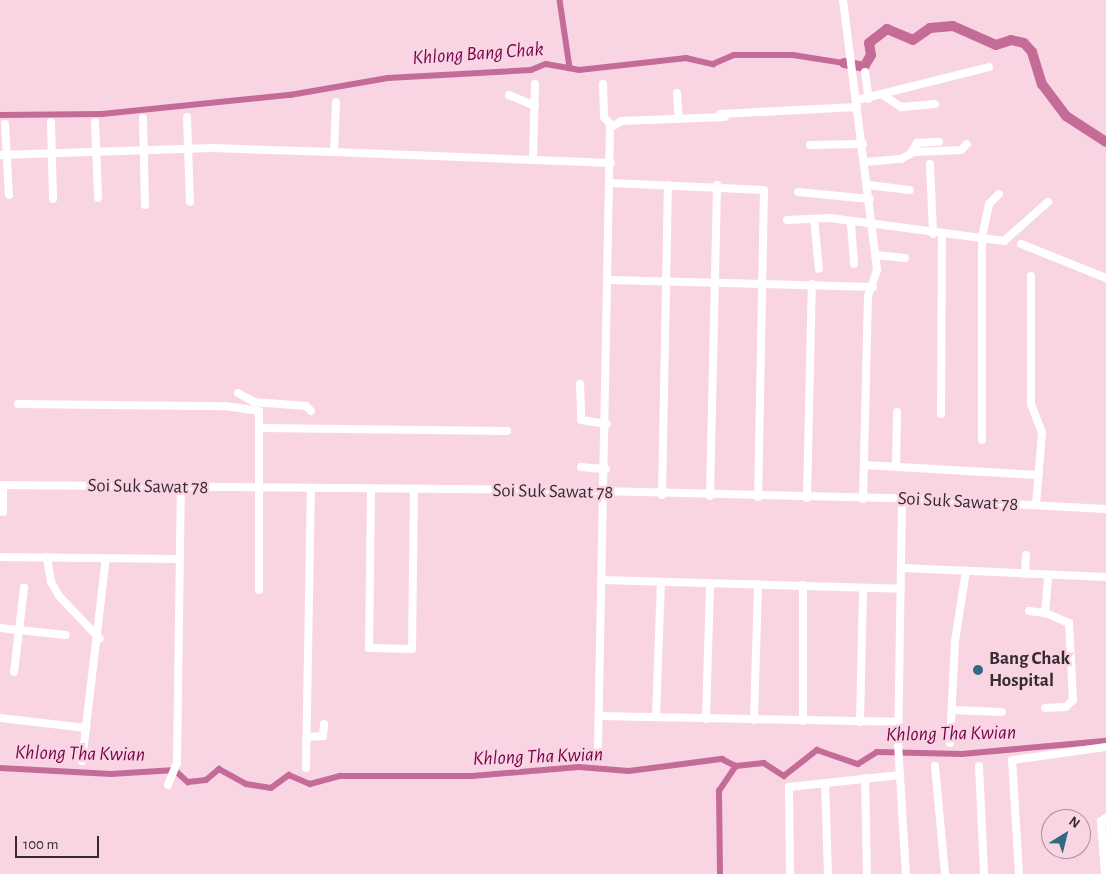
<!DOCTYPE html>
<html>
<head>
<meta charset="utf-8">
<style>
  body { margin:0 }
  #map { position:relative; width:1106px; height:874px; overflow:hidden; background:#f9d5e4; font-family:"Alegreya Sans",sans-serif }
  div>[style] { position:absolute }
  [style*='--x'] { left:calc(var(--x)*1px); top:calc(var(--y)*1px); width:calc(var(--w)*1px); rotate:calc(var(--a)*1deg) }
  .canal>* { height:5.5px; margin:-2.75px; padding:0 2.75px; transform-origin:2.75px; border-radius:2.75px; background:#c46c97 }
  .river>* { height:10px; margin:-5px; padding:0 5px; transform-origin:5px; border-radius:5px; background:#c46c97 }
  .minor>* { height:8px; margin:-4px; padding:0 4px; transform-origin:4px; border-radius:4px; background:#fff }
  .dots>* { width:14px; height:14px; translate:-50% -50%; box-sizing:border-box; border:2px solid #f9d5e4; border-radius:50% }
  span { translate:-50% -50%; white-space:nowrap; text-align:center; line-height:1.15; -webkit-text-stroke:5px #f9d5e4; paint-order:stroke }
  .street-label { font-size:19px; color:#372a30 }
  .poi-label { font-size:19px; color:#372a30; font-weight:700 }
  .left { translate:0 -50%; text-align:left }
  .water-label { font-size:20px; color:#75044b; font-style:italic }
  .north { position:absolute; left:1041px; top:809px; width:50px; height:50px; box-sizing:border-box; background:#f9d5e4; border:1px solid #ab919c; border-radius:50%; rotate:36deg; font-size:14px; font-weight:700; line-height:20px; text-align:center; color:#372a30 }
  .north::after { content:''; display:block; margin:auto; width:18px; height:22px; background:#306982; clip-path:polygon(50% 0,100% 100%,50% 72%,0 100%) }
  .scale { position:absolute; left:15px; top:836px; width:84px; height:22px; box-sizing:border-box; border:2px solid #372a30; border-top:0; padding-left:6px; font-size:15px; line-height:18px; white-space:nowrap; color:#372a30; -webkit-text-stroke:4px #f9d5e4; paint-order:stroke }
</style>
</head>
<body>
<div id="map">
  <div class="canal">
    <i style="--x:560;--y:0;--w:69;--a:81.6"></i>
    <i style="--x:0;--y:115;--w:102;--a:-0.6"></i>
    <i style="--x:102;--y:114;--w:189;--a:-5.8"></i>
    <i style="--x:290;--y:95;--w:99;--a:-9.8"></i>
    <i style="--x:388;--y:78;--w:143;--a:-3.2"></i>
    <i style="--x:531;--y:70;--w:16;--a:-22"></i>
    <i style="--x:546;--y:64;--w:34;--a:10"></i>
    <i style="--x:579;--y:70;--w:108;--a:-6.4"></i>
    <i style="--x:686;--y:58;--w:28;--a:13"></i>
    <i style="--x:713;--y:64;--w:23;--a:-23"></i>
    <i style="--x:734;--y:55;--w:59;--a:0"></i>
    <i style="--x:793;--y:55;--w:52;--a:8.9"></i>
    <i style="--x:0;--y:768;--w:111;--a:3.1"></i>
    <i style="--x:111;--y:774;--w:64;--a:-3.6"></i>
    <i style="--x:175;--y:770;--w:18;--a:43"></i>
    <i style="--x:188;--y:782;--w:18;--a:-6"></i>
    <i style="--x:206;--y:780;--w:17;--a:-40"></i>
    <i style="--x:219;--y:769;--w:31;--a:29"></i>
    <i style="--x:246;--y:784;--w:25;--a:9"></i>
    <i style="--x:271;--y:788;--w:22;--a:-36"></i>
    <i style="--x:289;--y:775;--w:23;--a:23"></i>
    <i style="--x:310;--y:784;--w:31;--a:-15"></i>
    <i style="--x:340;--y:776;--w:132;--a:0"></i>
    <i style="--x:472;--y:776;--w:107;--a:-4.8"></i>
    <i style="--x:579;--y:767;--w:50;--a:4.6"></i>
    <i style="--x:629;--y:771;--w:94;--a:-7.4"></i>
    <i style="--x:722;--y:759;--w:16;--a:27"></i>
    <i style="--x:736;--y:766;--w:28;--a:-6"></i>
    <i style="--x:764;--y:763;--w:24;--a:33"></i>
    <i style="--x:784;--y:776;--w:42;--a:-38.2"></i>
    <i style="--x:817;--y:750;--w:43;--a:18.9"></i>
    <i style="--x:858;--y:764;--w:22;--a:-32"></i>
    <i style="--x:877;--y:752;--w:85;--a:1.3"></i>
    <i style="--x:962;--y:754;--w:145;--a:-5.2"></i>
    <i style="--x:720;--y:874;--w:83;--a:-90.7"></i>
    <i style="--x:719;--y:791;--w:30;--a:-56"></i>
  </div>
  <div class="river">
    <i style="--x:844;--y:63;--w:20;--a:11"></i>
    <i style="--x:864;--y:67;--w:14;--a:-60"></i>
    <i style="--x:871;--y:55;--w:12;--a:-99"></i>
    <i style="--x:869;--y:43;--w:23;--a:-38"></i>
    <i style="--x:887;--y:29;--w:28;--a:23"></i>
    <i style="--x:913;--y:40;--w:21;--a:-35"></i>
    <i style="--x:930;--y:28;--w:23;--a:-5"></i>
    <i style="--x:953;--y:26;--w:47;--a:23.8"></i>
    <i style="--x:996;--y:45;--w:16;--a:-18"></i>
    <i style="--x:1011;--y:40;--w:13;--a:13"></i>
    <i style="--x:1024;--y:43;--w:12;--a:48"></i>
    <i style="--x:1032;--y:52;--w:34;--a:73"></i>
    <i style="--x:1042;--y:84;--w:40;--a:53"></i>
    <i style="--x:1066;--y:116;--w:48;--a:33"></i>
  </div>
  <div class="minor">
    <i style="--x:843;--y:0;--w:272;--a:82.8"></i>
    <i style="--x:877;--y:270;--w:28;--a:109"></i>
    <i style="--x:868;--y:296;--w:203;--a:91.4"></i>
    <i style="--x:865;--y:72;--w:27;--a:82"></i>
    <i style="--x:603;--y:84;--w:33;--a:88"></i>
    <i style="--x:604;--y:117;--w:11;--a:49"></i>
    <i style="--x:677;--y:93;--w:26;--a:86"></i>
    <i style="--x:509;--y:95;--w:28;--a:23"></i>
    <i style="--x:883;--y:95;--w:22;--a:34"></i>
    <i style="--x:901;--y:107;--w:34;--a:-5"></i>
    <i style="--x:857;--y:100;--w:136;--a:-14"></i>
    <i style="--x:720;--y:114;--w:137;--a:-2.9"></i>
    <i style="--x:187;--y:117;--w:85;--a:88"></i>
    <i style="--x:143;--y:118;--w:87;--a:88.7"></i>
    <i style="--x:51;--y:122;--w:77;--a:88.5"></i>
    <i style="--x:95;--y:122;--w:76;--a:87.7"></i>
    <i style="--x:5;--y:124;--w:71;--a:86.8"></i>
    <i style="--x:810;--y:145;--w:53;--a:-1.1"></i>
    <i style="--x:334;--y:152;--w:277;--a:2.3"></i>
    <i style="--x:911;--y:153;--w:12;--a:-59"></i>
    <i style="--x:917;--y:143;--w:22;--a:-3"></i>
    <i style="--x:0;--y:155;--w:212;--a:-1.9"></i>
    <i style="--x:212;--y:148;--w:122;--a:1.9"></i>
    <i style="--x:334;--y:152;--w:50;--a:-87.7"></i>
    <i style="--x:533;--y:160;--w:76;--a:-88.5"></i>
    <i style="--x:865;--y:162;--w:36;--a:-5"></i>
    <i style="--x:901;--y:159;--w:15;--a:-28"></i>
    <i style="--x:914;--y:152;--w:47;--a:-2.4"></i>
    <i style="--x:961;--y:150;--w:8;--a:-45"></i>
    <i style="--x:930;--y:164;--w:70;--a:87.5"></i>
    <i style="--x:611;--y:183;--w:153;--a:2.6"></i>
    <i style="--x:764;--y:190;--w:307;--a:91.1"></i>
    <i style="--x:868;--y:185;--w:42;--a:6.8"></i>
    <i style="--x:798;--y:192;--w:72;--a:5.6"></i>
    <i style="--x:814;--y:219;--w:50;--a:84.3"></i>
    <i style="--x:787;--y:220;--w:43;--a:-2.7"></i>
    <i style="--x:830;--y:218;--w:176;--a:7.5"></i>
    <i style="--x:1004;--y:241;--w:59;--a:-41.6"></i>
    <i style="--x:851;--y:224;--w:40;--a:85.7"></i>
    <i style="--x:1021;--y:244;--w:92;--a:21.8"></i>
    <i style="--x:876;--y:255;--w:29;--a:6"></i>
    <i style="--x:1031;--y:276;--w:128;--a:90"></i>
    <i style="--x:1031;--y:404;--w:31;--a:69"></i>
    <i style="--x:1042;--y:433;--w:72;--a:94.8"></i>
    <i style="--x:608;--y:280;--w:265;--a:1.5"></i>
    <i style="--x:580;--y:384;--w:36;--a:88"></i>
    <i style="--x:581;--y:420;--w:26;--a:9"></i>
    <i style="--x:238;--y:393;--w:18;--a:29"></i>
    <i style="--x:254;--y:402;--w:52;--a:4.4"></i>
    <i style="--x:306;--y:406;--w:7;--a:45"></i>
    <i style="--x:18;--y:404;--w:207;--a:0.6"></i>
    <i style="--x:225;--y:406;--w:34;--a:8"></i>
    <i style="--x:259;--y:411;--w:179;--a:90"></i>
    <i style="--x:941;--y:414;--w:179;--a:-89.7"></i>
    <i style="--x:261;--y:428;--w:246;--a:0.7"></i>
    <i style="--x:982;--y:440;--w:203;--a:-90"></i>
    <i style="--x:982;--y:237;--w:34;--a:-78"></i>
    <i style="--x:989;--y:204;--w:14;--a:-45"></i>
    <i style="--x:864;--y:465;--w:175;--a:3.3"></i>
    <i style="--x:896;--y:466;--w:54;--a:-88.9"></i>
    <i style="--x:581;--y:467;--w:25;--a:5"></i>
    <i style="--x:0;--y:485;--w:558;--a:0.51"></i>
    <i style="--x:558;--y:490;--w:361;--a:1.4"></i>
    <i style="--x:919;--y:499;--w:187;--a:3.1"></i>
    <i style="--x:371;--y:490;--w:158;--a:90.7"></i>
    <i style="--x:369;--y:648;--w:43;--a:1.3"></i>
    <i style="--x:412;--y:649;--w:158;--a:-89.3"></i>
    <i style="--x:662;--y:495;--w:310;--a:-88.9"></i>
    <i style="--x:710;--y:496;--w:311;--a:-88.7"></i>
    <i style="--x:807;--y:498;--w:214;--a:-88.7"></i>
    <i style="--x:902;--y:499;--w:245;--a:90.9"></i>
    <i style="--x:898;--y:744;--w:130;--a:86.5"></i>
    <i style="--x:3;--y:512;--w:27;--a:-90"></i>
    <i style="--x:0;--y:557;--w:180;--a:0.6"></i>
    <i style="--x:47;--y:557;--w:25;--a:81"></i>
    <i style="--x:51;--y:582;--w:16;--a:60"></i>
    <i style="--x:59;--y:596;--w:59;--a:46.4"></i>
    <i style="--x:902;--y:568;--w:204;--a:2.5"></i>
    <i style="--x:1025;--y:574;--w:19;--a:-87"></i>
    <i style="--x:603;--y:580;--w:298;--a:1.7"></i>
    <i style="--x:1029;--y:611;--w:16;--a:7"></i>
    <i style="--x:0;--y:628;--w:66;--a:6.1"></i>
    <i style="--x:14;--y:672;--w:85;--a:-83.2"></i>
    <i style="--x:1045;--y:708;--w:21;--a:-3"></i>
    <i style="--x:1066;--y:707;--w:10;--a:-45"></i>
    <i style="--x:1073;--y:700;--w:77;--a:-93"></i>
    <i style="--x:1069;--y:623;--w:26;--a:-157"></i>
    <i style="--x:1045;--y:613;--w:38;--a:-85"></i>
    <i style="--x:952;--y:710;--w:50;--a:2.3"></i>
    <i style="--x:599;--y:716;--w:299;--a:1.1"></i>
    <i style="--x:656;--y:717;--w:135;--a:-87.9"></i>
    <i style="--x:0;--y:718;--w:87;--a:6.6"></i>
    <i style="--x:706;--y:719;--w:136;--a:-88.3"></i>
    <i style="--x:754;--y:720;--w:136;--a:-88.3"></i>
    <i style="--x:803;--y:721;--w:136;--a:-90"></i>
    <i style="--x:860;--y:722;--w:133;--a:-88.7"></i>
    <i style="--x:306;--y:737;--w:17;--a:-3"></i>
    <i style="--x:323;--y:736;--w:12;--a:-85"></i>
    <i style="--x:950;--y:743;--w:102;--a:-87.2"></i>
    <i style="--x:955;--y:641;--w:71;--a:-81.1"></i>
    <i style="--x:598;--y:747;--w:619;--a:-88.89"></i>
    <i style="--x:610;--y:128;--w:13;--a:-32"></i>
    <i style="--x:621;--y:121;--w:104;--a:-2.2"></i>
    <i style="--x:82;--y:761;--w:204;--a:-83.3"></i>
    <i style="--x:935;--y:766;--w:108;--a:84.7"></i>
    <i style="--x:979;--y:766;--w:108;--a:87.3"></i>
    <i style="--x:306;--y:768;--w:279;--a:-89"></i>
    <i style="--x:865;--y:778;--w:96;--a:88.8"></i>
    <i style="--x:825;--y:783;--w:91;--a:88.1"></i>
    <i style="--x:168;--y:785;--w:24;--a:-68"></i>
    <i style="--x:177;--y:763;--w:275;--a:-89.2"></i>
    <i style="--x:790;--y:874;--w:87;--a:-90.7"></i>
    <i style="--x:789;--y:787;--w:112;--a:-6.2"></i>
    <i style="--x:1019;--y:874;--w:114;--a:-93.5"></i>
    <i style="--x:1012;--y:760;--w:95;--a:-7.9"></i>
    <i style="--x:1105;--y:874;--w:53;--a:-94.3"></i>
    <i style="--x:1101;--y:821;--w:6;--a:-31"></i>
  </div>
  <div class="dots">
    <i style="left:978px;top:670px;background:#306982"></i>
  </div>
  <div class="street-label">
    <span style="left:148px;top:487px;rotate:1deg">Soi Suk Sawat 78</span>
    <span style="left:553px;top:492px;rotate:1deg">Soi Suk Sawat 78</span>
    <span style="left:958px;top:502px;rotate:3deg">Soi Suk Sawat 78</span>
  </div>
  <div class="poi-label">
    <span class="left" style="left:989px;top:670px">Bang Chak<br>Hospital</span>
  </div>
  <div class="water-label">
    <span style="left:478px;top:54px;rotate:-4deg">Khlong Bang Chak</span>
    <span style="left:951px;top:734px;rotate:-1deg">Khlong Tha Kwian</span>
    <span style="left:80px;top:754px;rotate:1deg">Khlong Tha Kwian</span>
    <span style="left:538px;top:757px;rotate:-2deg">Khlong Tha Kwian</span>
  </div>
  <div class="north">N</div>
  <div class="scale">100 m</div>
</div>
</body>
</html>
